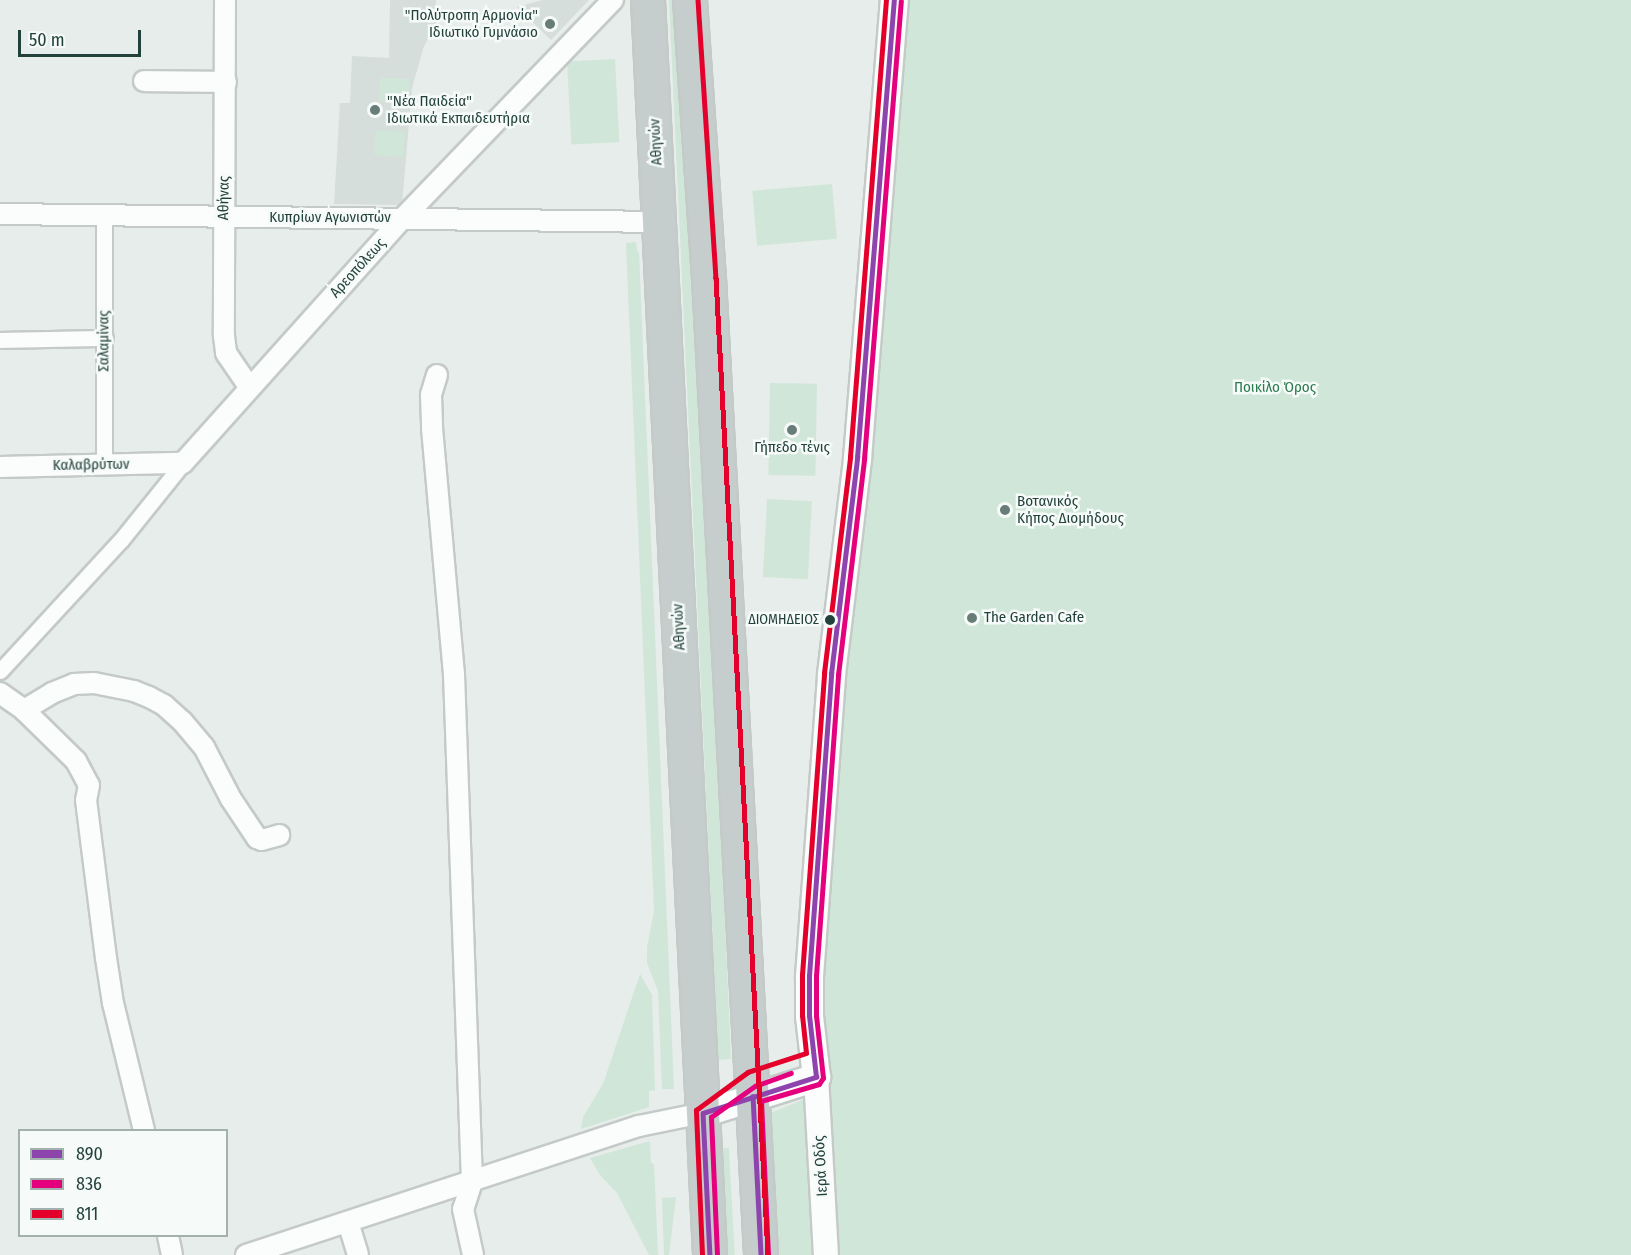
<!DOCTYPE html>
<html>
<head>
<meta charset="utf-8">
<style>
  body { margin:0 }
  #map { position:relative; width:1631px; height:1255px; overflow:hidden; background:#e7edea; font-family:"Fira Sans Condensed",sans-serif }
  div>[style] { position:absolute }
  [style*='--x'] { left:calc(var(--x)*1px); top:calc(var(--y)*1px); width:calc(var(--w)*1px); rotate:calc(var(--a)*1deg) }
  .built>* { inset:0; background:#d5deda }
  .green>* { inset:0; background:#d0e6d8; transform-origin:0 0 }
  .roads { filter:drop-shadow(2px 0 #c4cac7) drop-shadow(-2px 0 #c4cac7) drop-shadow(0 2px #c4cac7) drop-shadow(0 -2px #c4cac7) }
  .pedestrian>* { height:15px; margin:-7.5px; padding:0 7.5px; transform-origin:7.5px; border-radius:7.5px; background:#fbfcfc }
  .minor>* { height:20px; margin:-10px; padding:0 10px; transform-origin:10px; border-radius:10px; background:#fbfcfc }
  .tertiary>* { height:24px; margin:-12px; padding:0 12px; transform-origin:12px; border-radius:12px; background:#fbfcfc }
  .secondary>* { height:27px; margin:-13.5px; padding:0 13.5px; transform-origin:13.5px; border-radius:13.5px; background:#fbfcfc }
  .trunk>* { height:32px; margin:-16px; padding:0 16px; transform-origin:16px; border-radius:16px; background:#c5cecc }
  .bus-1>* { height:4.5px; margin:-2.25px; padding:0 2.25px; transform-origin:2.25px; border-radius:2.25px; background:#8e44ad }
  .bus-2>* { height:4.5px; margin:-2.25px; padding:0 2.25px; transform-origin:2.25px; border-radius:2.25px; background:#e5007d }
  .bus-3>* { height:4.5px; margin:-2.25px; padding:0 2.25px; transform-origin:2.25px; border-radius:2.25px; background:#e4002b }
  .dots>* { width:16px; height:16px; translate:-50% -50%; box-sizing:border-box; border:3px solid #f6fbf9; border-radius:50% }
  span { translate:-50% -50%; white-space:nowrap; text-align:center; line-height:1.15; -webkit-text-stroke:5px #f6fbf9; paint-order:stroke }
  .bus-label { font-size:14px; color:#23413b }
  .right { translate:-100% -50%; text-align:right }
  .poi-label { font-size:15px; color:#23413b }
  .left { translate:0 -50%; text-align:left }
  .street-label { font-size:15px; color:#23413b }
  .park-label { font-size:15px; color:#2c7a4f }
  .legend { position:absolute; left:18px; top:1129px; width:210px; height:108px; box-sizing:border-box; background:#f6fbf9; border:2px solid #a2b1ad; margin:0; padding:8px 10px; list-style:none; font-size:18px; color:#23413b }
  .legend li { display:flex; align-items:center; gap:12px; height:30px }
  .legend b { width:30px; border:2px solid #a2b1ad }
  .scale { position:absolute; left:18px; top:30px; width:123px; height:27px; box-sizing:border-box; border:3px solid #23413b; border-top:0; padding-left:8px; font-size:18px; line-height:21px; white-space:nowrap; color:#23413b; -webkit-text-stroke:4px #f6fbf9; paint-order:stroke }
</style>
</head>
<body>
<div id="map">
  <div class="built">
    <i style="clip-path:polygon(390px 0,436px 0,436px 26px,424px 46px,412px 88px,402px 205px,334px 204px,340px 103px,350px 103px,352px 56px,389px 58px)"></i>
    <i style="clip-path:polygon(543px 0,589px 0,551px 40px,517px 7px)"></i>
  </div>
  <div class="green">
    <i style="clip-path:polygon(669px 0,677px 0,688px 226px,696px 257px,731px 1059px,718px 1060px,718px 1053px)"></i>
    <i style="clip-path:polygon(894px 0,1631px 0,1631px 1255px,775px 1255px,768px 1114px,817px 1094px,814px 1058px)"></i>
    <i style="left:615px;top:59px;width:83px;height:48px;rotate:87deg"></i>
    <i style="left:380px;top:78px;width:30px;height:23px;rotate:2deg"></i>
    <i style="left:376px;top:130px;width:29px;height:25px;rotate:4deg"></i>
    <i style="left:832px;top:184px;width:55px;height:80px;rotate:85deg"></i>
    <i style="clip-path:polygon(636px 242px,637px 251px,639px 252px,674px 1089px,662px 1089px,658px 991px,647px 963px,647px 947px,654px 911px,626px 243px)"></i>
    <i style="left:770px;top:383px;width:47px;height:92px;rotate:1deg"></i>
    <i style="left:767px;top:499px;width:45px;height:78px;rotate:3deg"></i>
    <i style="clip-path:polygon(640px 974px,652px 995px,655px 1090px,649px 1091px,649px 1107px,581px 1129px,583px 1117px,603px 1084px)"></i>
    <i style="clip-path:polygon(650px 1141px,651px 1163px,654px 1164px,658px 1255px,649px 1255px,617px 1193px,600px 1175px,590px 1158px)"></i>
    <i style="left:729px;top:1148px;width:107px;height:8px;rotate:87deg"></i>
    <i style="clip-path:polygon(676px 1197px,669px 1255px,664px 1255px,662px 1198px)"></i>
  </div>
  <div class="roads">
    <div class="pedestrian">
      <i style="--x:104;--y:216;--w:249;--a:90"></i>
      <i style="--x:0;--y:340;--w:105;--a:-1.1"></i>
      <i style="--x:0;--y:671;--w:178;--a:-47.3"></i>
      <i style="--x:121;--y:540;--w:99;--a:-51.2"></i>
    </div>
    <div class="minor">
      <i style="--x:225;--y:0;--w:336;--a:90.2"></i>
      <i style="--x:224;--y:336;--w:17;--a:83"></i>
      <i style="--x:226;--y:353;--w:42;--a:55.6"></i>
      <i style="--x:144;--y:81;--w:82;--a:0.7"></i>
      <i style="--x:0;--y:214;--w:660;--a:0.69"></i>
      <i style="--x:437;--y:375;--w:21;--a:107"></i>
      <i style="--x:431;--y:395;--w:33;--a:88"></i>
      <i style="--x:432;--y:428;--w:247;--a:84.9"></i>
      <i style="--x:454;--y:674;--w:508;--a:87.97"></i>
      <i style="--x:472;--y:1182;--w:28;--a:108"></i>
      <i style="--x:463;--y:1209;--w:47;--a:77.7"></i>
      <i style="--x:0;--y:467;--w:183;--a:-1.3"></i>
      <i style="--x:183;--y:463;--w:329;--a:-48.1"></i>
      <i style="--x:403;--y:218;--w:303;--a:-46.1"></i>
      <i style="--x:0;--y:693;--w:29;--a:35"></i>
      <i style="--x:24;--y:710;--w:73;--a:44.4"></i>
      <i style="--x:76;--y:761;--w:27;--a:62"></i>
      <i style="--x:89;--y:785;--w:15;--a:101"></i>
      <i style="--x:86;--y:800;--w:159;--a:82.8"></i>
      <i style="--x:106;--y:958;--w:46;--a:81.2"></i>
      <i style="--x:113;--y:1003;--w:131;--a:76.3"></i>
      <i style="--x:24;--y:710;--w:33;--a:-31"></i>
      <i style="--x:52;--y:693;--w:24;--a:-22"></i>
      <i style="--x:74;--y:684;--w:20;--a:-3"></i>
      <i style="--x:94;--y:683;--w:41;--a:11.3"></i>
      <i style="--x:134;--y:691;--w:16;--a:22"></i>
      <i style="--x:149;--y:697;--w:17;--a:28"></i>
      <i style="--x:164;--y:705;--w:24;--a:42"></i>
      <i style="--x:182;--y:721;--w:34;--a:50"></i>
      <i style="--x:204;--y:747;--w:59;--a:62.6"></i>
      <i style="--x:231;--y:799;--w:47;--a:56.3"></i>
      <i style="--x:257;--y:838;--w:5;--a:22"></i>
      <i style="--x:262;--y:840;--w:18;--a:-16"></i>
      <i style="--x:348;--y:1222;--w:34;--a:73"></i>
      <i style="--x:168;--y:1236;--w:19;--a:78"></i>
      <i style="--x:246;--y:1255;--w:414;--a:-18.2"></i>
      <i style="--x:639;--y:1126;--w:65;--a:-11.5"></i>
    </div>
    <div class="tertiary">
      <i style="--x:816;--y:1077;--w:178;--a:86.8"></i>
    </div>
    <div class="secondary">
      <i style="--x:703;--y:1113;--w:119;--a:-17.7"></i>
      <i style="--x:816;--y:1077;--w:61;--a:-96.5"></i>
      <i style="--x:809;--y:1016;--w:40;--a:-90"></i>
      <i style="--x:809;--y:976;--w:303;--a:-85.8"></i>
      <i style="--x:831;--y:674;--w:218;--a:-83.1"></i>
      <i style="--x:857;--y:458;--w:459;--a:-85.4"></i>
    </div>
    <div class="trunk">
      <i style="--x:648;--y:0;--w:1257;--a:87.17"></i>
      <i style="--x:690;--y:0;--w:279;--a:86.1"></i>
      <i style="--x:709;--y:278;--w:978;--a:86.95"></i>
    </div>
  </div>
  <div class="bus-1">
    <i style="--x:753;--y:1096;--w:159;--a:87.1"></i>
    <i style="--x:703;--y:1113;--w:119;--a:-17.7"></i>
    <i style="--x:816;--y:1077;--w:61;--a:-96.5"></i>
    <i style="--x:809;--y:1016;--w:40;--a:-90"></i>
    <i style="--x:809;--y:976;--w:303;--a:-85.8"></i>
    <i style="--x:831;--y:674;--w:218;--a:-83.1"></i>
    <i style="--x:857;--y:458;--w:459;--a:-85.4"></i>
    <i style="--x:703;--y:1113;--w:142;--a:87.2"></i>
  </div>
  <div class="bus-2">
    <i style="--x:717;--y:1255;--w:138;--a:-92.5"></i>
    <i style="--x:711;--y:1117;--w:54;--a:-35.2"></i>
    <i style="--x:755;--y:1086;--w:38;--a:-20"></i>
    <i style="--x:768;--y:1255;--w:154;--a:-92.6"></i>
    <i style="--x:761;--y:1101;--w:60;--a:-16.3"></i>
    <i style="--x:819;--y:1084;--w:7;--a:-56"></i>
    <i style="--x:823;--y:1078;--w:62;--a:-96.4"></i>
    <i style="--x:816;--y:1016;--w:40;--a:-90"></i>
    <i style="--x:816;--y:976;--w:302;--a:-85.8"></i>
    <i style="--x:838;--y:675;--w:218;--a:-83.1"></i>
    <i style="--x:864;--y:459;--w:459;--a:-85.4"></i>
  </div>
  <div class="bus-3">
    <i style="--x:698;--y:0;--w:279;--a:86.3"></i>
    <i style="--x:716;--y:278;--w:978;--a:86.95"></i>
    <i style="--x:702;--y:1255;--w:145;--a:-92.4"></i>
    <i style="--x:696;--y:1110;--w:64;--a:-36.2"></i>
    <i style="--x:748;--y:1072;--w:61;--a:-18.1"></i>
    <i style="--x:806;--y:1053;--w:37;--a:-96"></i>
    <i style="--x:802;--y:1016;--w:41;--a:-90"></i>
    <i style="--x:802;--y:975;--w:303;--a:-85.8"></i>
    <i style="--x:824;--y:673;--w:218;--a:-83.1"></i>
    <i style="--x:850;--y:457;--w:458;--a:-85.5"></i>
  </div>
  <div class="dots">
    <i style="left:550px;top:24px;background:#687d78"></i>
    <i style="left:375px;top:110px;background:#687d78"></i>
    <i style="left:792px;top:430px;background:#687d78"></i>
    <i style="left:1005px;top:510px;background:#687d78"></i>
    <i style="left:972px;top:618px;background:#687d78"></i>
    <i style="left:830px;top:620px;background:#23413b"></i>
  </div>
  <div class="bus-label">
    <span class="right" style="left:819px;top:620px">ΔΙΟΜΗΔΕΙΟΣ</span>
  </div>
  <div class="poi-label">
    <span class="right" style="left:538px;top:24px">"Πολύτροπη Αρμονία"<br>Ιδιωτικό Γυμνάσιο</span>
    <span class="left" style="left:387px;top:110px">"Νέα Παιδεία"<br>Ιδιωτικά Εκπαιδευτήρια</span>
    <span style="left:792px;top:448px">Γήπεδο τένις</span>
    <span class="left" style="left:1017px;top:510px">Βοτανικός<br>Κήπος Διομήδους</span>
    <span class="left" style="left:984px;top:618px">The Garden Cafe</span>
  </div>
  <div class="street-label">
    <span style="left:656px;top:142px;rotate:-93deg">Αθηνών</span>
    <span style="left:224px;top:198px;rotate:-89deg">Αθήνας</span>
    <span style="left:330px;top:218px">Κυπρίων Αγωνιστών</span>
    <span style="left:358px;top:268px;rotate:-48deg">Αρεοπόλεως</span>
    <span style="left:104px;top:341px;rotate:-90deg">Σαλαμίνας</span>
    <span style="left:91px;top:465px;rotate:-1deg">Καλαβρύτων</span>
    <span style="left:679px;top:627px;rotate:-93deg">Αθηνών</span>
    <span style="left:821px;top:1166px;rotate:-93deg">Ιερά Οδός</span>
  </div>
  <div class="park-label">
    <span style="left:1275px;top:388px">Ποικίλο Όρος</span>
  </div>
  <ul class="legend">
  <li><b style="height:8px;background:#8e44ad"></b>890</li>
  <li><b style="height:8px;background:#e5007d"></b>836</li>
  <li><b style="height:8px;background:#e4002b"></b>811</li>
  </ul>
  <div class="scale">50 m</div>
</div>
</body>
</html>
